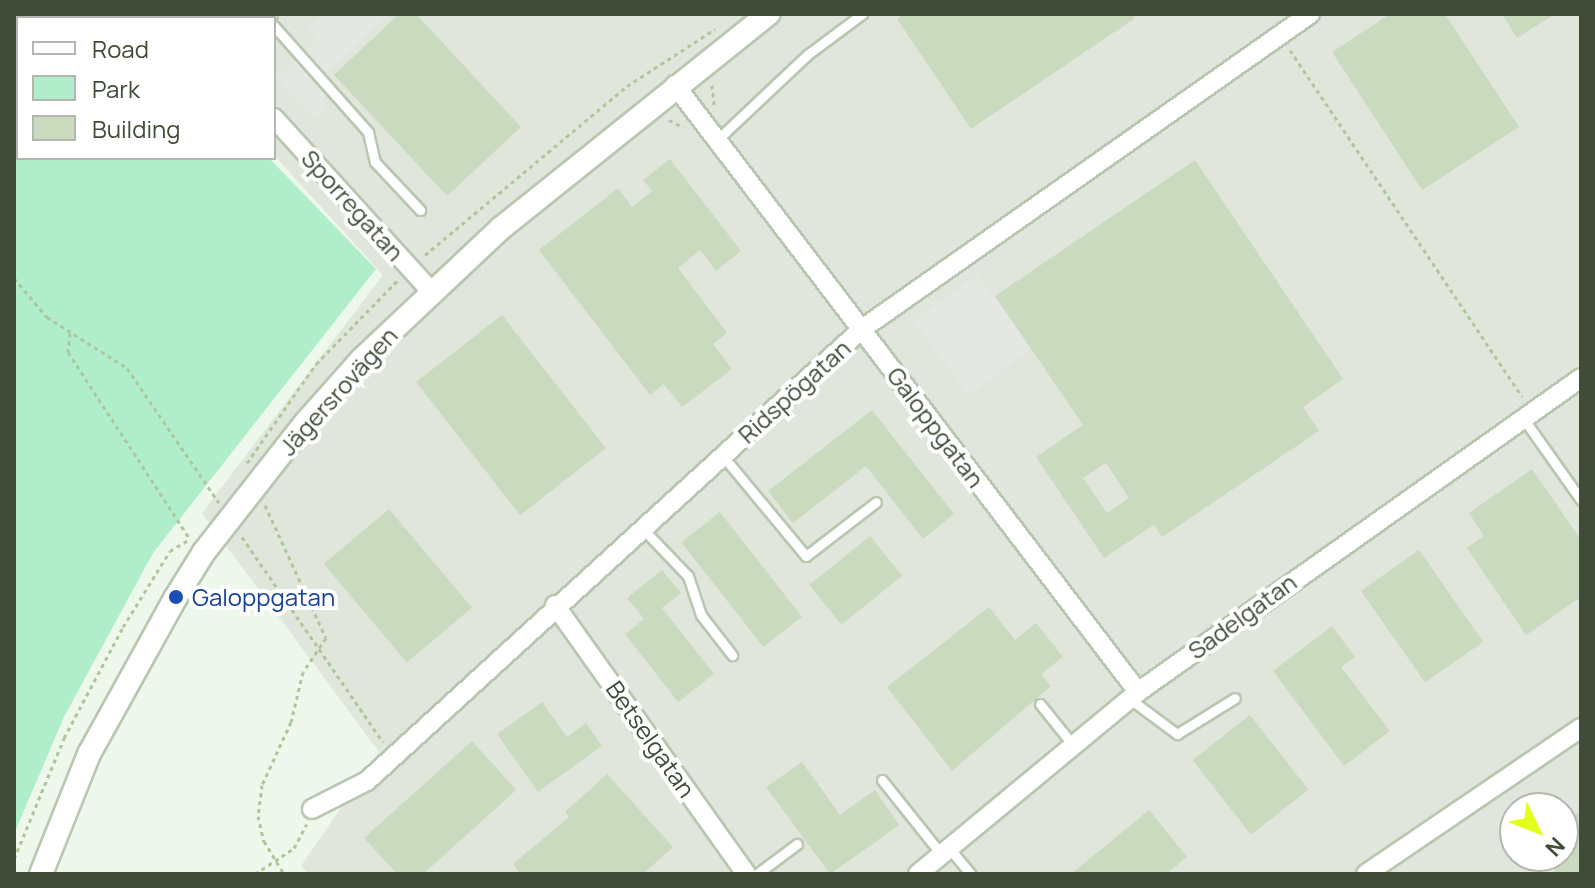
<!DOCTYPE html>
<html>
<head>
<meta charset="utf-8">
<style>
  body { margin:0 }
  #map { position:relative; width:1595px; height:888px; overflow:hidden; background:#eef7eb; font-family:Manrope,sans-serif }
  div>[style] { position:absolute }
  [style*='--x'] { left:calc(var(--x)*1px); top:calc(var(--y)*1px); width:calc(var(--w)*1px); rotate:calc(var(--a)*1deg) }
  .industrial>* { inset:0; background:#e1e6dc }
  .green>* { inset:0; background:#b0eecb }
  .parking>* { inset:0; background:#e5e8e2; transform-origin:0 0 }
  .building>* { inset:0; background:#cadabe; transform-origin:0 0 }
  .path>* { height:3px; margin-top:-1.5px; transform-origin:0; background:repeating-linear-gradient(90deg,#acc79b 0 4px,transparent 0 8px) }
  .roads { filter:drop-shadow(2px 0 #b8c7af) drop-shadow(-2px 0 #b8c7af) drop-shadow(0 2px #b8c7af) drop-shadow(0 -2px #b8c7af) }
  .service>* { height:9px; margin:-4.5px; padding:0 4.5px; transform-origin:4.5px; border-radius:4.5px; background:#fff }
  .minor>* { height:18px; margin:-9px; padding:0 9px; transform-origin:9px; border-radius:9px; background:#fff }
  .tertiary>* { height:22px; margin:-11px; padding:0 11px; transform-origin:11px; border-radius:11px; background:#fff }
  .dots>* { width:22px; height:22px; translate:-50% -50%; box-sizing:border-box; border:4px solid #fff; border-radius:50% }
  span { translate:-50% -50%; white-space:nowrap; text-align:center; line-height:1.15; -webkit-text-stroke:8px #fff; paint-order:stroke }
  .street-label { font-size:24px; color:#404c37 }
  .transit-label { font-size:24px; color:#164399 }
  .left { translate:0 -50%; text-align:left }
  .frame { position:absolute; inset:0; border:16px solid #404c37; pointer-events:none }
  .legend { position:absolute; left:16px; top:16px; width:260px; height:144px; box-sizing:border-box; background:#fff; border:2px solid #b3b7af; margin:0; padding:10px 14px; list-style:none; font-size:24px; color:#404c37 }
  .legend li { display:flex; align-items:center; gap:16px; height:40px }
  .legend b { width:40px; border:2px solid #b3b7af }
  .north { position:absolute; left:1499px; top:792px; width:80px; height:80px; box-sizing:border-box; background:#fff; border:2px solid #b3b7af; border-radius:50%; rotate:133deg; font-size:22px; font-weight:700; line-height:32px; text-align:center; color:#404c37 }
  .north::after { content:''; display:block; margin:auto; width:28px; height:36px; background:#e1ff19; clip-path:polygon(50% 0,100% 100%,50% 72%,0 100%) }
</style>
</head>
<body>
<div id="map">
  <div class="industrial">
    <i style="clip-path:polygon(evenodd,255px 14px,1581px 14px,1581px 874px,309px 874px,301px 866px,379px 752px,202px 513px,383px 275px,274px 155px,274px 18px,250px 18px,255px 14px,1515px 808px,1563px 808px,1563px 856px,1515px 856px,1515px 808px)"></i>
  </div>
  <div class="green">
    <i style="clip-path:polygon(14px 14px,239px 14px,18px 18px,18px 158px,269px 158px,376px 269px,153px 553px,64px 717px,14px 834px)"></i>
  </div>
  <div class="parking">
    <i style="clip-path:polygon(323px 14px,389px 14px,327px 72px,324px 110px,314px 119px,277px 79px,317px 40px,307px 29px)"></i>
    <i style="left:977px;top:275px;width:92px;height:78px;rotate:54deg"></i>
  </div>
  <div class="building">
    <i style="clip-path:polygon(399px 14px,416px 14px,521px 127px,447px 196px,334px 75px)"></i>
    <i style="clip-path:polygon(905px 14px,1132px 14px,1135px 18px,971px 129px,897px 19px)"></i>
    <i style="clip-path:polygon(1390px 14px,1445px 14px,1519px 127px,1422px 190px,1332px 52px)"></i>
    <i style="clip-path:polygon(1502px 14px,1555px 14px,1517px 38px)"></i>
    <i style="clip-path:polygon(670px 159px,741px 251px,716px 271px,700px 250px,678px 268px,727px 333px,713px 344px,732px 369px,682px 407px,664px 384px,650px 395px,539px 250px,618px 188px,632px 207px,652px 191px,643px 180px)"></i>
    <i style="clip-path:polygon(evenodd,1195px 160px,1343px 379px,1303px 407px,1319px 431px,1162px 537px,1154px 525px,1104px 558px,1036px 457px,1083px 425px,995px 296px,1195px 160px,1106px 463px,1129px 498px,1107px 513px,1083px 478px,1106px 463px)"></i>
    <i style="left:502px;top:315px;width:169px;height:109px;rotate:52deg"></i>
    <i style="clip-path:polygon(872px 410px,954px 514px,923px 539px,866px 466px,793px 523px,768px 491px)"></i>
    <i style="clip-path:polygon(1532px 469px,1581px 540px,1581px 597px,1526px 635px,1467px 548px,1484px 536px,1469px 513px)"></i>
    <i style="left:389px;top:509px;width:129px;height:85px;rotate:50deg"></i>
    <i style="left:720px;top:512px;width:133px;height:49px;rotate:52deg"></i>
    <i style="left:870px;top:536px;width:51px;height:78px;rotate:51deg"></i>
    <i style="left:1419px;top:550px;width:112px;height:71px;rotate:55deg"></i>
    <i style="clip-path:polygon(662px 570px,681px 593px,662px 608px,714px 674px,678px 702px,625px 634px,644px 619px,627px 598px)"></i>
    <i style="clip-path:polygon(989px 607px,1015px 640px,1036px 623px,1063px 657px,1041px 674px,1051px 686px,952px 771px,887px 687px)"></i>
    <i style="clip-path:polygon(1332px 626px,1355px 657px,1341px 667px,1390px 731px,1344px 766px,1273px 671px)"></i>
    <i style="clip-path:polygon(542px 702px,567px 737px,586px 723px,602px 746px,538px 792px,497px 734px)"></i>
    <i style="left:1250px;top:715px;width:95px;height:73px;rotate:52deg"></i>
    <i style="clip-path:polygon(472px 741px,516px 790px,423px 874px,397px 874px,364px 838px)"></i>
    <i style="clip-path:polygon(802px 762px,840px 815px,875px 790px,899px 825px,830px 874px,766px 787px)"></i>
    <i style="clip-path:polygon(607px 774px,673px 847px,643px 874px,520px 874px,513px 864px,569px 817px,565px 812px)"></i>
    <i style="clip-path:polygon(1149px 810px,1187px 857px,1166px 874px,1071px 874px)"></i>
    <i style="clip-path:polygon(1581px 811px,1581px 874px,1557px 874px,1545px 856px,1563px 856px,1563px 823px)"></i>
  </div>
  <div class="path">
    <i style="--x:1290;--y:50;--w:417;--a:56.2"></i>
    <i style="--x:712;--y:85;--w:20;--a:84"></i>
    <i style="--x:669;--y:120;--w:16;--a:27"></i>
    <i style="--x:425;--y:255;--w:263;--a:-39.9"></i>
    <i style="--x:627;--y:86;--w:105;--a:-32.9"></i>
    <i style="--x:14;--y:278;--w:51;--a:49.8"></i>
    <i style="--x:47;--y:317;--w:95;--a:32.5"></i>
    <i style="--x:127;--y:368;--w:163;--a:55.7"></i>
    <i style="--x:70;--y:333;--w:19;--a:96"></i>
    <i style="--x:68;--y:352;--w:223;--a:56.9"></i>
    <i style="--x:247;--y:463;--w:121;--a:-55.1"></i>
    <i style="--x:316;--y:364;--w:119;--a:-45.7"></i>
    <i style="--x:265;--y:505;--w:146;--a:65.4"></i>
    <i style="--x:326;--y:638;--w:41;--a:124.1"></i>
    <i style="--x:303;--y:672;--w:51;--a:103.5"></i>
    <i style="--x:291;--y:722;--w:69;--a:114.7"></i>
    <i style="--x:262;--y:785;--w:31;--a:97"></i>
    <i style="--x:258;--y:816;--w:26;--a:77"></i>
    <i style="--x:264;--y:841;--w:39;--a:59"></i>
    <i style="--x:242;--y:537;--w:249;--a:55.5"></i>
    <i style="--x:14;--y:859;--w:131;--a:-67.5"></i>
    <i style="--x:64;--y:738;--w:126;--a:-62"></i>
    <i style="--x:123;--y:627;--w:89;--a:-58.3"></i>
    <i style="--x:170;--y:551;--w:21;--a:-31"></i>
    <i style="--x:255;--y:874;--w:47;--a:-33.7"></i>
    <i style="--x:294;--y:848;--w:27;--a:-62"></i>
  </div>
  <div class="roads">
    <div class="service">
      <i style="--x:274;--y:26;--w:142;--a:48.4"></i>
      <i style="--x:368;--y:132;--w:31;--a:77"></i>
      <i style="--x:375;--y:162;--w:66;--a:46.8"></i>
      <i style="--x:718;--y:139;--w:122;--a:-43.3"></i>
      <i style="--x:807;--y:55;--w:69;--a:-36.7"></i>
      <i style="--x:1523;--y:418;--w:100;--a:54.7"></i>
      <i style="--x:722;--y:455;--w:131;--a:50.3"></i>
      <i style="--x:806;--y:556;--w:88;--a:-37.6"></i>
      <i style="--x:641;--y:527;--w:68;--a:46.2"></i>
      <i style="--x:688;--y:576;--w:41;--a:71.6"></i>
      <i style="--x:701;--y:615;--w:51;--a:52.2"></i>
      <i style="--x:1130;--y:699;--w:59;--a:36.7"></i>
      <i style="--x:1177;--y:734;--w:68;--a:-31.8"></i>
      <i style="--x:1040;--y:704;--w:53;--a:51.2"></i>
      <i style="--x:882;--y:780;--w:95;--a:51.4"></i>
      <i style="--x:949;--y:848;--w:34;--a:50"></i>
      <i style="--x:757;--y:874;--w:50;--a:-36.9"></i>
    </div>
    <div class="minor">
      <i style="--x:264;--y:18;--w:6;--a:-45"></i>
      <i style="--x:675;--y:85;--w:763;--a:52.66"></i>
      <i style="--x:274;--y:118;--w:235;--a:47.8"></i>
      <i style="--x:555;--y:605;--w:330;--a:54.6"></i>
      <i style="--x:312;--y:809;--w:62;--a:-27"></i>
      <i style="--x:367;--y:781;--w:670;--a:-42.4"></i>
      <i style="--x:862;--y:329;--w:548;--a:-35.11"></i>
      <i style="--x:918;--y:874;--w:286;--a:-39.6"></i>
      <i style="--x:1138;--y:692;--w:543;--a:-35.33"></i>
      <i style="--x:1366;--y:874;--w:260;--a:-34.2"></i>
    </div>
    <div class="tertiary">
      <i style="--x:41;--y:874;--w:129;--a:-68.2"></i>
      <i style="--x:89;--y:754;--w:179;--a:-61"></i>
      <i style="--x:176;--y:597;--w:53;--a:-58.1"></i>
      <i style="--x:204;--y:552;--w:165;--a:-51.9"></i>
      <i style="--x:306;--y:422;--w:83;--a:-48.4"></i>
      <i style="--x:361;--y:360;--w:191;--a:-43.3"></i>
      <i style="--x:500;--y:229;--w:344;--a:-38.7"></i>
    </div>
  </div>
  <div class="dots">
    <i style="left:176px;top:597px;background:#1a4fb4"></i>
  </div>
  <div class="street-label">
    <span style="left:353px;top:205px;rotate:48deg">Sporregatan</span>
    <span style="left:338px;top:391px;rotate:-48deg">Jägersrovägen</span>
    <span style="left:794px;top:391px;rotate:-42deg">Ridspögatan</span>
    <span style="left:936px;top:427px;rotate:53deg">Galoppgatan</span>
    <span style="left:1242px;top:616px;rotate:-36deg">Sadelgatan</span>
    <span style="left:651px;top:739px;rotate:55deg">Betselgatan</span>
  </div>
  <div class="transit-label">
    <span class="left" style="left:192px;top:597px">Galoppgatan</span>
  </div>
  <div class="frame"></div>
  <ul class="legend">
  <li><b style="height:10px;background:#fff"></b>Road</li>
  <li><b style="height:22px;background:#b0eecb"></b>Park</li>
  <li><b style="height:22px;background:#cadabe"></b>Building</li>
  </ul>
  <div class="north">N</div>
</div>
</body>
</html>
